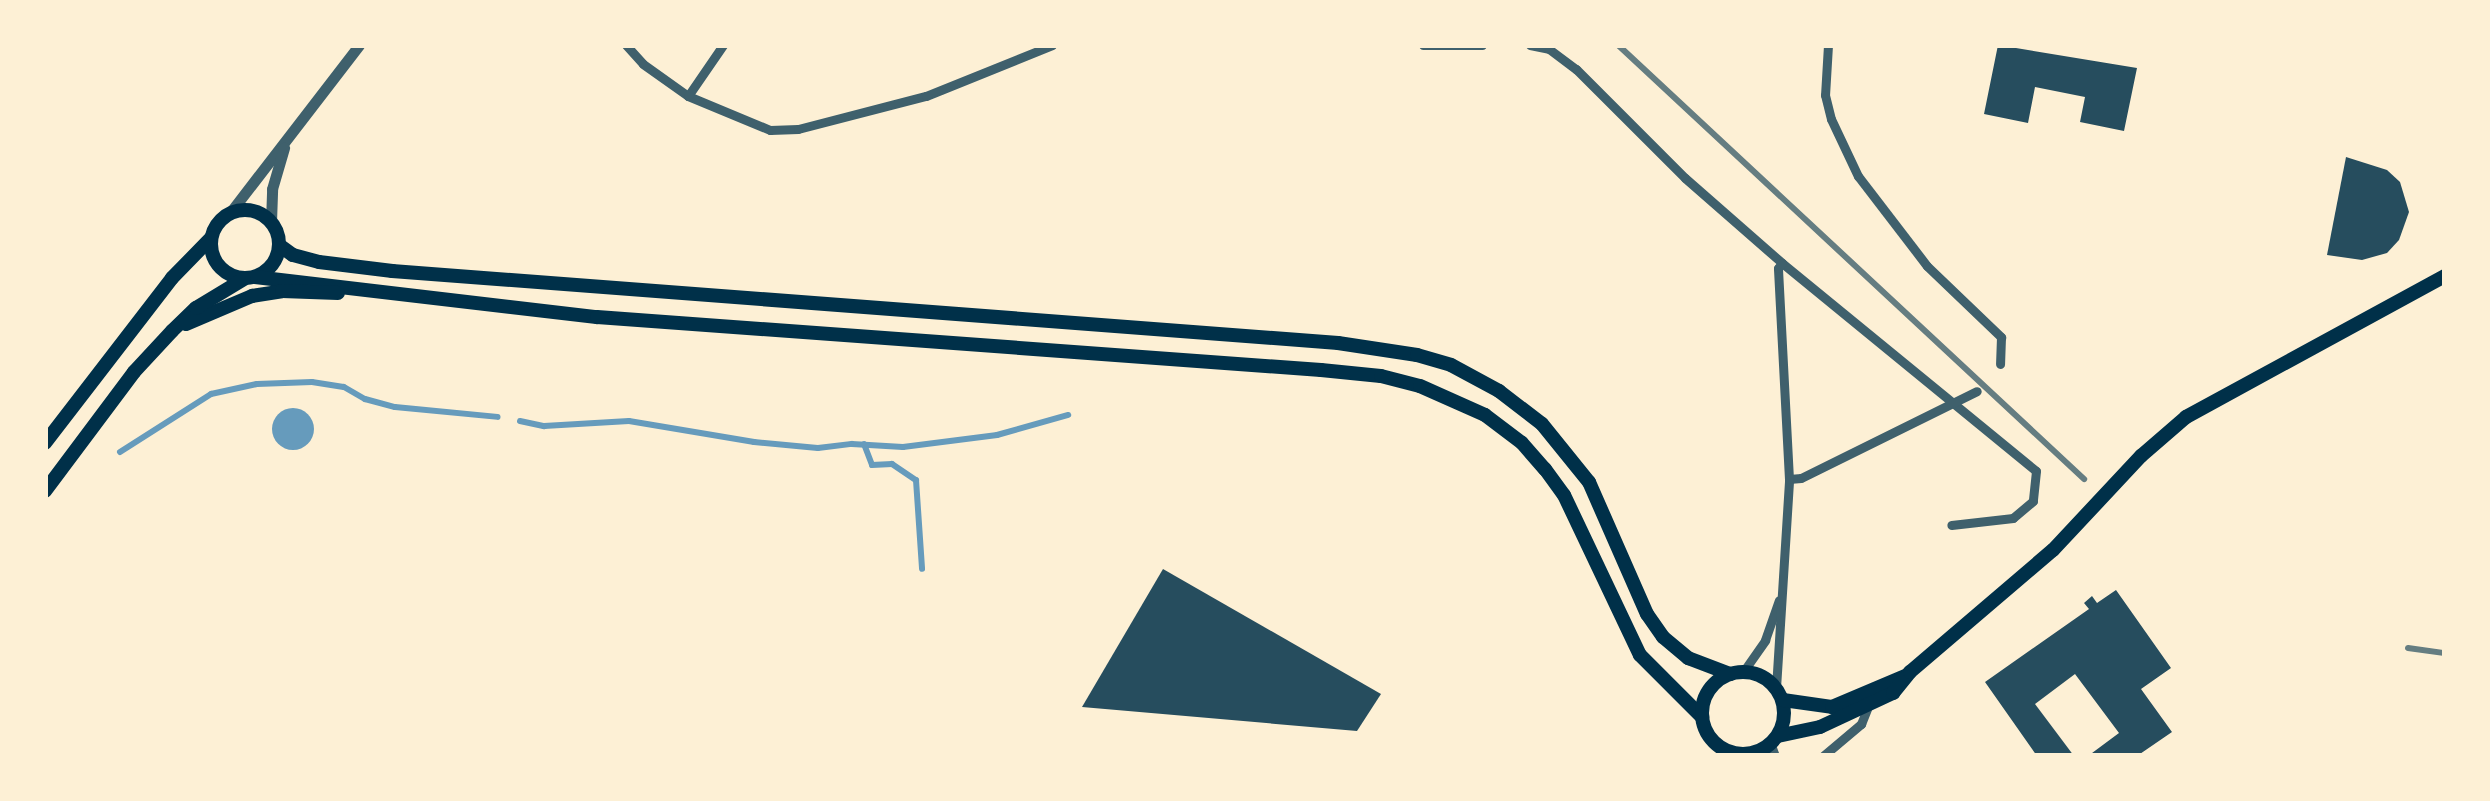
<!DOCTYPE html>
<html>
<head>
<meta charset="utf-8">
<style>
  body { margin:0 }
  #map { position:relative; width:2490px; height:801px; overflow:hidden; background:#fdf0d5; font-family:Helvetica,sans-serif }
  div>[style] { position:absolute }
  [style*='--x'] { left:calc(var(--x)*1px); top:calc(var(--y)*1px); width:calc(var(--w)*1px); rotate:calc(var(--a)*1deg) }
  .water>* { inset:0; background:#669bbc }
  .round { border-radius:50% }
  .stream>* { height:6px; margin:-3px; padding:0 3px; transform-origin:3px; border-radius:3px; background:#669bbc }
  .building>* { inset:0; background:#264d5e }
  .minor>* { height:9px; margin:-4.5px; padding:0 4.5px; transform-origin:4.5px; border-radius:4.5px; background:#3f606c }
  .tertiary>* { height:11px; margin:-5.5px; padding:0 5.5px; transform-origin:5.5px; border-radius:5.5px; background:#3f606c }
  .primary>* { height:14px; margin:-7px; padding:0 7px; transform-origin:7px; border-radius:7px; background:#003049 }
  .primary>.ring { margin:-7px; padding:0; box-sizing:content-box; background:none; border:14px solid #003049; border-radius:50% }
  .rail>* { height:6px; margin:-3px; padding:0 3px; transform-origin:3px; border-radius:3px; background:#657d81 }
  span { translate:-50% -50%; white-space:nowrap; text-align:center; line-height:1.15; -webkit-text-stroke:10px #fdf0d5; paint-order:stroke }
  .frame { position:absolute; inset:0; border:48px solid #fdf0d5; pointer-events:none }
</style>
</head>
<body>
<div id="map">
  <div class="water">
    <i class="round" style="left:272px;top:408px;width:42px;height:42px"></i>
  </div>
  <div class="stream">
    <i style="--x:520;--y:421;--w:25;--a:12"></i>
    <i style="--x:544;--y:426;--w:85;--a:-3.4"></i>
    <i style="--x:629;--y:421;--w:127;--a:9.5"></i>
    <i style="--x:754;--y:442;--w:64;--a:5.4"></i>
    <i style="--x:818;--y:448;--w:34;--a:-7"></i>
    <i style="--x:852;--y:444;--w:51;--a:3.4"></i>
    <i style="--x:903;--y:447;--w:95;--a:-7.3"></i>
    <i style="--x:997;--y:435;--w:74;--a:-15.7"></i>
    <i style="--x:864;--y:444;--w:22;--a:69"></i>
    <i style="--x:872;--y:465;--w:20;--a:-3"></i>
    <i style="--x:892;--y:464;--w:29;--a:34"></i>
    <i style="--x:916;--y:480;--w:89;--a:86.1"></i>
    <i style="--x:120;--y:452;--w:108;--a:-32.5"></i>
    <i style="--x:211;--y:394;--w:47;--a:-12.3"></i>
    <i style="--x:257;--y:384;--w:55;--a:-2.1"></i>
    <i style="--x:312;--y:382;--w:32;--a:9"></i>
    <i style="--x:344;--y:387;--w:24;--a:30"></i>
    <i style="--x:365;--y:399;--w:31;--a:15"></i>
    <i style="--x:395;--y:407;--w:103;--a:5.5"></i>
  </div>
  <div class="building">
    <i style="clip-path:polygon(1998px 45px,2137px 68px,2124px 131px,2080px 122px,2085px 97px,2035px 87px,2028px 123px,1984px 114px)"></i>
    <i style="clip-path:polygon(2346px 157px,2387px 170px,2400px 182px,2409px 212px,2399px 240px,2387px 253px,2362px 260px,2327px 255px)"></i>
    <i style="clip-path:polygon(1163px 569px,1381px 694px,1357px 731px,1082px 707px)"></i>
    <i style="clip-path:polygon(2116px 590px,2171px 668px,2141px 689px,2172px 732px,2137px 756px,2088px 756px,2119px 733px,2075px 674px,2035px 704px,2074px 756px,2037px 756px,1985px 682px,2089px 609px,2084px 603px,2092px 596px,2097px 603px)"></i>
  </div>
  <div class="minor">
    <i style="--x:626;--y:45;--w:25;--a:48"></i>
    <i style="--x:643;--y:64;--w:55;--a:35.4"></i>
    <i style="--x:688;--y:96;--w:89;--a:22.5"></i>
    <i style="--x:770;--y:130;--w:28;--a:-2"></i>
    <i style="--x:798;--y:129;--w:132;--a:-14.5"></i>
    <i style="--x:926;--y:96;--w:136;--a:-22"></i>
    <i style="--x:1423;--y:45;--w:59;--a:0"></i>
    <i style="--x:1530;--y:45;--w:19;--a:12"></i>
    <i style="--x:1549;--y:49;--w:34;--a:37"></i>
    <i style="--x:1576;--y:69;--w:154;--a:45"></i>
    <i style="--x:1685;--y:178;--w:129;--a:41.2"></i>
    <i style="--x:1782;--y:263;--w:328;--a:39.3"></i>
    <i style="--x:2036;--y:471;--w:30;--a:96"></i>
    <i style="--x:2033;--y:501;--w:26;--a:140"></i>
    <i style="--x:2013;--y:518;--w:62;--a:173.6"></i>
    <i style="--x:1828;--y:45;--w:50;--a:93.4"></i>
    <i style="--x:1825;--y:95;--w:25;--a:76"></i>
    <i style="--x:1831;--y:119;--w:63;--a:64.7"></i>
    <i style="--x:1858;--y:176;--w:113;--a:52.5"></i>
    <i style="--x:1927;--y:266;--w:103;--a:43.8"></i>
    <i style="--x:2001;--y:337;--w:27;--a:92"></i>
    <i style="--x:688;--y:96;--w:62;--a:-55.5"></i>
    <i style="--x:1789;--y:479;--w:12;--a:-5"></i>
    <i style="--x:1801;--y:478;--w:196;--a:-26.3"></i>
    <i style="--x:1743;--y:672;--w:39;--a:-55"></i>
    <i style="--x:1765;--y:640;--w:42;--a:-70.7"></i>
    <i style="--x:1776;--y:688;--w:209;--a:-86.4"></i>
    <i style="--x:1789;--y:479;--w:211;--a:-93"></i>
    <i style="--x:1778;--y:268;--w:6;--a:-51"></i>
    <i style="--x:1771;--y:745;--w:12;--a:70"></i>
    <i style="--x:1741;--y:755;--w:2;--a:27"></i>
    <i style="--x:1823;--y:756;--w:50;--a:-40.1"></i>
    <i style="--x:1861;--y:724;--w:16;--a:-68"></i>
  </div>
  <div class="tertiary">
    <i style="--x:229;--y:214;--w:213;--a:-52.4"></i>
    <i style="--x:271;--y:222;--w:33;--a:-88"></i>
    <i style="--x:272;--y:189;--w:43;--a:-73.7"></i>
  </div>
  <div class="primary">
    <i class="ring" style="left:211px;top:210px;width:54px;height:54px"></i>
    <i style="--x:279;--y:245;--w:17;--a:36"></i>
    <i style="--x:293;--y:255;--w:27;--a:15"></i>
    <i style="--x:319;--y:262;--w:74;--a:7"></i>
    <i style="--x:392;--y:271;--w:949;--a:4.35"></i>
    <i style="--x:1338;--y:343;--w:80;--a:8.6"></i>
    <i style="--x:1417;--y:355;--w:35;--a:16"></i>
    <i style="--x:1451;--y:365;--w:55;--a:28.4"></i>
    <i style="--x:1499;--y:391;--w:54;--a:37.5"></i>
    <i style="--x:1542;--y:424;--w:75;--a:51"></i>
    <i style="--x:1589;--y:482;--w:144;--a:66.3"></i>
    <i style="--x:1647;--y:614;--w:28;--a:55"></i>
    <i style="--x:1663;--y:637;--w:33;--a:40"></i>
    <i style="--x:1688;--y:658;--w:45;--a:20.9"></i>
    <i style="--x:255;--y:277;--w:344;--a:6.7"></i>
    <i style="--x:597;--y:317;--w:726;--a:4.19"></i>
    <i style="--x:1321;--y:370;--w:60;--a:5.7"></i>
    <i style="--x:1381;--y:376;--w:40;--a:14.4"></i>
    <i style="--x:1420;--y:386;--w:71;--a:24"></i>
    <i style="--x:1485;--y:415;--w:46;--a:37.1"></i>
    <i style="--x:1522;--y:443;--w:35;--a:49"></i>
    <i style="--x:1545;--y:469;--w:32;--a:54"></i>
    <i style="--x:1564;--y:495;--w:177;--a:64.6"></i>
    <i style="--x:1640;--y:655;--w:88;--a:45"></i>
    <i style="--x:186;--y:324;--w:72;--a:-23"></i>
    <i style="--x:252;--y:296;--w:30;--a:-9"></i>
    <i style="--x:282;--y:291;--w:56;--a:2"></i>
    <i style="--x:45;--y:443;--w:208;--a:-52.4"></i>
    <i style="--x:172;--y:278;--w:56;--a:-45.7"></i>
    <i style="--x:45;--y:491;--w:149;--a:-53.2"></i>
    <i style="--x:134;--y:372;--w:56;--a:-47.2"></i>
    <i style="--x:172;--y:331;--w:33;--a:-44"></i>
    <i style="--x:196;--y:308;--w:56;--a:-31.1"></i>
    <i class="ring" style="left:1702px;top:672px;width:68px;height:68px"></i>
    <i style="--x:1783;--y:700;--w:49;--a:8.1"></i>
    <i style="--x:1832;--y:707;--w:79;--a:-23"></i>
    <i style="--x:1778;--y:736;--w:43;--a:-12.1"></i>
    <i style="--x:1820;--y:727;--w:81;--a:-25"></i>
    <i style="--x:1893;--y:693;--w:27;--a:-51"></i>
    <i style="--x:1910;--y:672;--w:188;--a:-40.5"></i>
    <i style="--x:2053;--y:550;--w:129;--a:-46.9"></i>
    <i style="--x:2141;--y:456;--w:60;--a:-40.9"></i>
    <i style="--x:2186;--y:417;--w:295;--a:-28.6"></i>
  </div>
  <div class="rail">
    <i style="--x:1618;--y:45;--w:637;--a:42.96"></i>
    <i style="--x:2408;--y:648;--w:37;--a:8"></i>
  </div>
  <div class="frame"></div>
</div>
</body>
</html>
